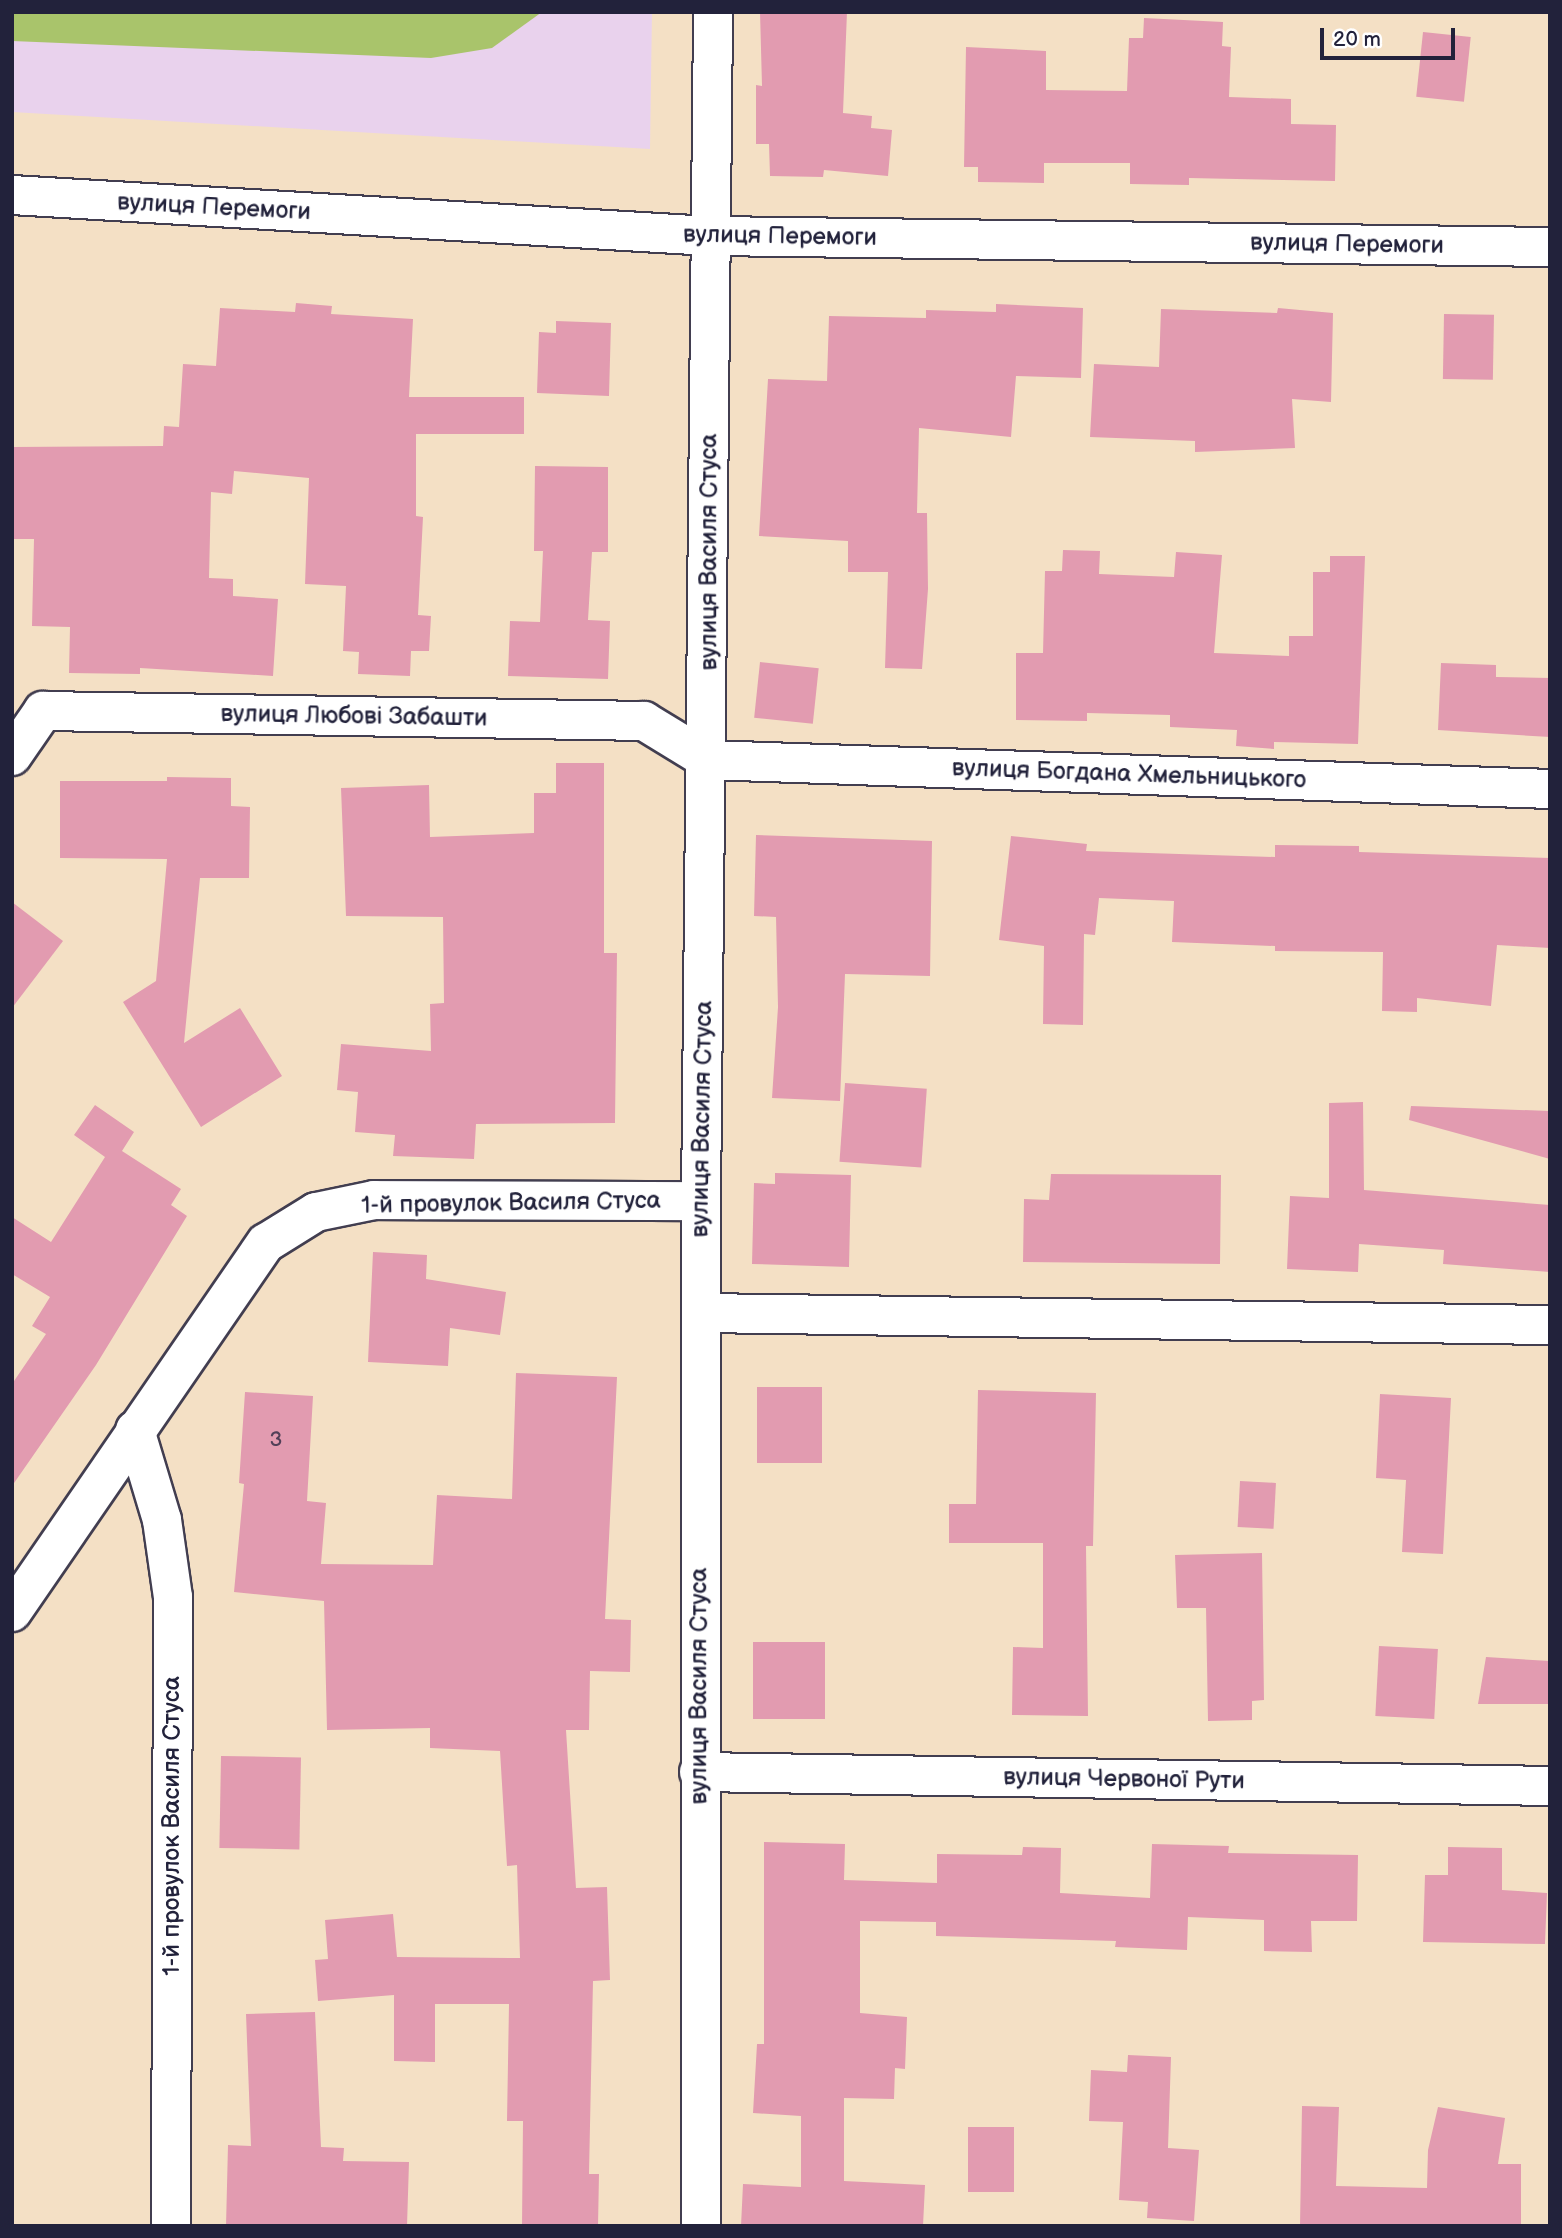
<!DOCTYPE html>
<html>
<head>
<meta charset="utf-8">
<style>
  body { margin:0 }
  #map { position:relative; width:1562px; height:2238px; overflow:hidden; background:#f4e0c5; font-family:"Balsamiq Sans",sans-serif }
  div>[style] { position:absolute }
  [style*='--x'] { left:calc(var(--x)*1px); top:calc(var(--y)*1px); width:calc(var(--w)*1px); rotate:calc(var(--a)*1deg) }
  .built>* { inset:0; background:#e9d2ed }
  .green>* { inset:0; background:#a9c46b }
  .building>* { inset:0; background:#e29bb0; transform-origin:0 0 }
  .roads { filter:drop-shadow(2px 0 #423e50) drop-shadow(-2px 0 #423e50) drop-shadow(0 2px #423e50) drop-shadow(0 -2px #423e50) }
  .minor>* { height:38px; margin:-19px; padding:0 19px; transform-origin:19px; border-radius:19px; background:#fff }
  span { translate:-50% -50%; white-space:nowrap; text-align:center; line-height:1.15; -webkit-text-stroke:6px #fff; paint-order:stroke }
  .number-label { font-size:21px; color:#524058 }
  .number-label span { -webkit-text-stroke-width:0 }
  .street-label { font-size:24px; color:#22223b }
  .frame { position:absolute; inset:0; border:14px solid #22223b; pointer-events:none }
  .scale { position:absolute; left:1320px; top:28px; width:135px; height:32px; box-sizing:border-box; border:4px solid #22223b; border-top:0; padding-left:9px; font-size:21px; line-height:24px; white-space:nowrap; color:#22223b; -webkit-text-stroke:5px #fff; paint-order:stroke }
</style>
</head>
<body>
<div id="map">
  <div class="built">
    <i style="clip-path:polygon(12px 12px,652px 12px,650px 149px,12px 112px)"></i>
  </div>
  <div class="green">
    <i style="clip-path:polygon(12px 12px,542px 12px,492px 48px,431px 58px,12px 41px)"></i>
  </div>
  <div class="building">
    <i style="clip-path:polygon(760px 12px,847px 12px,843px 113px,872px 116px,871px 128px,892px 130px,888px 176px,824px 170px,823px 177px,770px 176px,769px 144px,756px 144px,756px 85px,762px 86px)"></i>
    <i style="clip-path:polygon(1144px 18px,1223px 22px,1222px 46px,1231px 47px,1229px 97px,1291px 99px,1291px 124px,1336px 125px,1335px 181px,1189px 178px,1189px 185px,1130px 184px,1130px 163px,1044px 163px,1044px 183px,978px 182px,978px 167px,964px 167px,966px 47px,1046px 51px,1046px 90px,1127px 91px,1129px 38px,1143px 38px)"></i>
    <i style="left:1423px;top:32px;width:48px;height:65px;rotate:6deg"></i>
    <i style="clip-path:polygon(296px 303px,332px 306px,331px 314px,413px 319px,409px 397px,524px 397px,524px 434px,416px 434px,416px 516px,423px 517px,418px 615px,431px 616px,429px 651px,411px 651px,410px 676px,358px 674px,359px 652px,343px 651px,346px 586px,305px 584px,309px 478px,234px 471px,232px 494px,211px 492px,209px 578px,233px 579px,233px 596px,278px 599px,273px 676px,140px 668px,140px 674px,69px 673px,70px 627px,32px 626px,34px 539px,12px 539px,12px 447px,163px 446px,164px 426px,179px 427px,183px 364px,216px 366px,220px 308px,295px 312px)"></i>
    <i style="clip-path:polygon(996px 304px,1083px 308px,1081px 378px,1016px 376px,1011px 437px,919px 428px,917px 513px,927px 513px,928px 589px,922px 669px,885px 668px,888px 572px,848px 572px,848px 541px,759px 536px,768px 379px,827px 381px,829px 316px,926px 318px,926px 310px,996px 312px)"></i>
    <i style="clip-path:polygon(1278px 308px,1333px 313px,1331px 402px,1292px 399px,1295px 448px,1195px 452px,1195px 441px,1090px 437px,1094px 364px,1159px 367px,1161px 309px,1277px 313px)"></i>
    <i style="left:1444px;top:314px;width:50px;height:65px;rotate:1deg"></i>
    <i style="clip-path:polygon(556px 321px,611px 323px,609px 396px,537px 393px,539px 332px,556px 333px)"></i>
    <i style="clip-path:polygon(535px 466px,608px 467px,608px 552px,592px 552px,588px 620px,610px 621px,608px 679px,508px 676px,510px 621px,540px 622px,543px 551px,534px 551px)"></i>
    <i style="clip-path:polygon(1063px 550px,1100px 551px,1099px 574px,1174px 577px,1176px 552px,1222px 555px,1214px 653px,1289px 656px,1289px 636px,1313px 636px,1313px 572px,1330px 572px,1330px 556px,1365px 556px,1358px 744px,1274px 742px,1274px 749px,1236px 746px,1237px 730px,1170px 727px,1170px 715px,1087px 713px,1087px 721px,1016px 720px,1016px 653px,1043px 653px,1045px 571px,1062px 571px)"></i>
    <i style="left:760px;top:662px;width:59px;height:56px;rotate:6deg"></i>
    <i style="clip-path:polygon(1441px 663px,1496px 665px,1496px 677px,1550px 678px,1550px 737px,1438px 730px)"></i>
    <i style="clip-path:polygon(556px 763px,604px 763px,604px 953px,617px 953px,615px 1123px,476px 1124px,474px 1159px,393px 1156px,395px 1135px,355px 1132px,358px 1092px,337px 1090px,341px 1044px,431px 1051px,430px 1004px,444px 1003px,443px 917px,346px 916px,341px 788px,429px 785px,430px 837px,534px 833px,534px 793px,556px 793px)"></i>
    <i style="clip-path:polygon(167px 777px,231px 778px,231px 806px,250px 807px,249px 878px,200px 878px,184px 1043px,240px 1008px,282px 1076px,201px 1127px,123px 1002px,156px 981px,167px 859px,60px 858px,60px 781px,167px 781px)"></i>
    <i style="clip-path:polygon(756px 835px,932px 841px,930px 976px,845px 974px,840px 1101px,772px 1098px,778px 1007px,776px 917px,754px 916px)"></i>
    <i style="clip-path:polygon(1011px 836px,1087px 844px,1086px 851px,1275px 857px,1275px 845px,1359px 846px,1359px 852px,1550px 858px,1550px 948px,1497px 945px,1491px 1006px,1417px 998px,1417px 1012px,1382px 1011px,1383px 952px,1275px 951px,1275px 946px,1172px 942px,1174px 901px,1099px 898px,1095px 935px,1084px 934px,1083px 1025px,1043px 1024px,1044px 946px,999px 940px)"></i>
    <i style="clip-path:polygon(12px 902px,63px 941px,12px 1008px)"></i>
    <i style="left:845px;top:1083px;width:82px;height:79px;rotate:4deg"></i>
    <i style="clip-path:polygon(1363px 1102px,1364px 1190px,1550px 1205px,1550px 1272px,1443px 1264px,1444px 1250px,1359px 1244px,1358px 1272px,1287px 1269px,1290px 1196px,1329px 1198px,1329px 1103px)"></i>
    <i style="clip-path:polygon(95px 1105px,134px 1132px,122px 1151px,181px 1189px,171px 1205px,187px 1216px,96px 1365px,12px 1486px,12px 1384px,46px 1334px,32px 1326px,50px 1297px,12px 1274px,12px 1217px,51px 1242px,105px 1157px,74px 1135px)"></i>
    <i style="clip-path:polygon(1411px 1106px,1550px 1111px,1550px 1159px,1409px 1120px)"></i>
    <i style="clip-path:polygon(775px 1173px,851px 1175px,849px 1267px,752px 1264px,754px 1183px,775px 1184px)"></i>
    <i style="clip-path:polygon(1051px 1174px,1221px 1175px,1220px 1264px,1023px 1262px,1024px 1199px,1049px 1200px)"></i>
    <i style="clip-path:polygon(373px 1252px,427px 1255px,426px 1279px,506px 1292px,500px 1335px,450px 1328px,448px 1366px,368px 1362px)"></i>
    <i style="clip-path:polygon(516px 1373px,617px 1377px,605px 1619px,631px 1620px,630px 1672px,590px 1671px,589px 1730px,566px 1730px,576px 1888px,607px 1887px,610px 1980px,593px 1981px,589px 2174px,599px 2174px,598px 2226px,522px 2226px,523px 2121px,507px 2121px,509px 2004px,435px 2004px,435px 2062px,394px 2061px,394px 1995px,318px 2001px,315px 1960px,328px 1959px,325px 1920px,393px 1914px,397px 1957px,520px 1958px,517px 1865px,507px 1866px,500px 1751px,430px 1748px,430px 1728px,327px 1730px,324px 1601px,234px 1592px,244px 1484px,239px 1483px,245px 1392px,313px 1396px,307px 1501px,326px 1503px,321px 1564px,433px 1565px,437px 1495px,512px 1499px)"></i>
    <i style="left:757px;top:1387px;width:65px;height:76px"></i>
    <i style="clip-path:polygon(978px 1390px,1096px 1393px,1093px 1546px,1086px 1546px,1088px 1716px,1012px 1715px,1013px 1647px,1043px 1648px,1043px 1543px,949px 1543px,949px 1504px,976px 1504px)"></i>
    <i style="clip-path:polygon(1380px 1394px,1451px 1398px,1443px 1554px,1402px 1552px,1406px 1480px,1376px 1478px)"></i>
    <i style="left:1240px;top:1481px;width:36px;height:46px;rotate:3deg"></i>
    <i style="clip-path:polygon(1262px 1553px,1264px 1700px,1252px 1701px,1252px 1720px,1208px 1721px,1206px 1608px,1177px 1608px,1175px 1555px)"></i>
    <i style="left:753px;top:1642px;width:72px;height:77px"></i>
    <i style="left:1379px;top:1646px;width:59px;height:70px;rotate:3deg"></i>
    <i style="clip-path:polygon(1486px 1657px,1550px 1661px,1550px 1704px,1478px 1704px)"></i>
    <i style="left:221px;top:1756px;width:80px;height:92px;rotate:1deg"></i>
    <i style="clip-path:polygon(764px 1842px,845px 1844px,844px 1880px,937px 1883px,937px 1854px,1022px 1855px,1023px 1847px,1061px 1848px,1060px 1893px,1150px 1898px,1152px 1844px,1229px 1846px,1228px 1853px,1358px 1855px,1357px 1921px,1311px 1921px,1312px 1952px,1264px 1951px,1264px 1920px,1188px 1917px,1187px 1950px,1115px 1947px,1116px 1941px,936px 1936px,936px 1922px,860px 1921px,860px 2013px,907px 2017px,905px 2069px,895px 2068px,894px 2099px,844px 2098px,844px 2181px,925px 2185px,923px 2226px,741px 2226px,743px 2184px,801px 2187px,801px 2116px,753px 2113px,757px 2044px,764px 2044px)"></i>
    <i style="clip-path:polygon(1448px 1847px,1502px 1848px,1502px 1890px,1547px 1893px,1545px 1944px,1423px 1942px,1425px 1875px,1448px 1875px)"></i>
    <i style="clip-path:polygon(315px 2012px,321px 2147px,344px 2148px,343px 2161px,409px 2162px,407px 2226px,226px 2226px,228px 2145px,251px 2146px,246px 2014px)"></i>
    <i style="clip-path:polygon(1128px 2055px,1171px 2057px,1168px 2148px,1199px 2150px,1194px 2221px,1147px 2218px,1148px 2202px,1119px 2200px,1123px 2122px,1089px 2121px,1091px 2070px,1127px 2072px)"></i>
    <i style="clip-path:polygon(1302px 2106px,1339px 2107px,1336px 2186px,1427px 2188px,1428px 2150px,1438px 2107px,1505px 2118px,1498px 2164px,1521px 2164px,1521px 2226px,1300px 2226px)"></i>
    <i style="left:968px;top:2127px;width:46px;height:65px"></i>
  </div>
  <div class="roads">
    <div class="minor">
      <i style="--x:12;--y:195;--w:700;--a:3.36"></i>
      <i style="--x:711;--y:236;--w:839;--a:0.75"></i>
      <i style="--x:12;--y:756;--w:55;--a:-55.4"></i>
      <i style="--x:43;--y:711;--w:601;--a:0.95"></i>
      <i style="--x:644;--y:721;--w:75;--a:31.4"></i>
      <i style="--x:708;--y:760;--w:842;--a:1.97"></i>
      <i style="--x:701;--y:1313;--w:849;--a:0.81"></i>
      <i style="--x:135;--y:1430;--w:94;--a:73.3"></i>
      <i style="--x:162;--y:1520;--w:78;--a:81.9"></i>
      <i style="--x:173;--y:1597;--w:629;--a:90.18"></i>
      <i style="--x:12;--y:1612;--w:448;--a:-55.5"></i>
      <i style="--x:266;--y:1243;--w:59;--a:-31.8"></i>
      <i style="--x:316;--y:1212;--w:59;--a:-11.7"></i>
      <i style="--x:374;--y:1200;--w:327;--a:0.2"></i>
      <i style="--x:699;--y:1772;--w:851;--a:0.94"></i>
      <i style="--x:701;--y:2226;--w:1025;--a:-90"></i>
      <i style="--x:701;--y:1201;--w:1189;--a:-89.42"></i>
    </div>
  </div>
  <div class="number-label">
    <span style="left:276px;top:1440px">3</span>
  </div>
  <div class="street-label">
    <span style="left:214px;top:207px;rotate:3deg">вулиця Перемоги</span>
    <span style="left:780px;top:236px;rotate:1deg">вулиця Перемоги</span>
    <span style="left:1347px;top:244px;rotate:1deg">вулиця Перемоги</span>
    <span style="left:709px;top:552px;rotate:-90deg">вулиця Василя Стуса</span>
    <span style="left:354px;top:716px;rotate:1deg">вулиця Любові Забашти</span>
    <span style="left:1129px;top:774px;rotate:2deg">вулиця Богдана Хмельницького</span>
    <span style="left:702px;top:1119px;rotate:-89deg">вулиця Василя Стуса</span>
    <span style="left:511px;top:1203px;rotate:-1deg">1-й провулок Василя Стуса</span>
    <span style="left:699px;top:1686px;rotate:-90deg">вулиця Василя Стуса</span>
    <span style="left:1124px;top:1779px;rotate:1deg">вулиця Червоної Рути</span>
    <span style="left:172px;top:1826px;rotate:-90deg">1-й провулок Василя Стуса</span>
  </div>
  <div class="frame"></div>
  <div class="scale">20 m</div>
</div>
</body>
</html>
